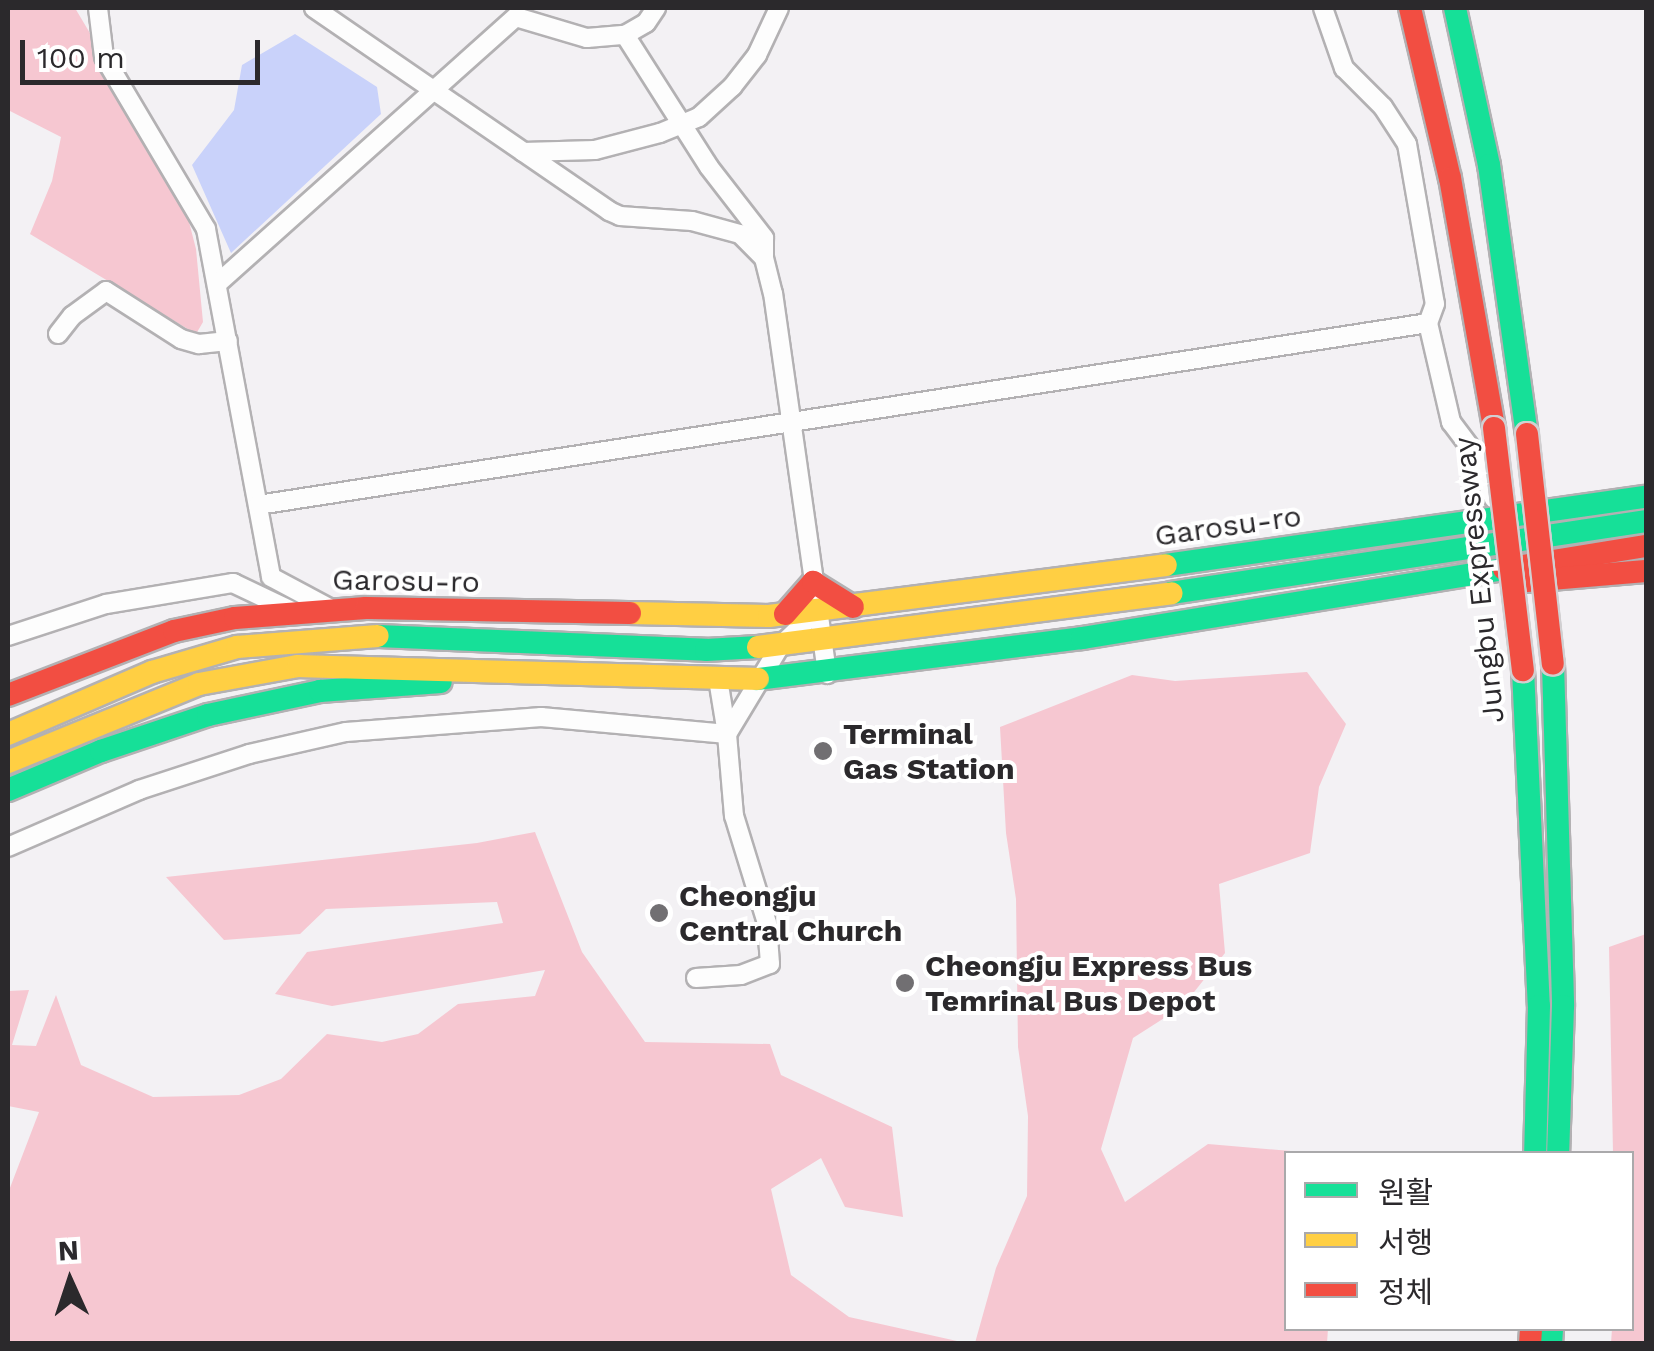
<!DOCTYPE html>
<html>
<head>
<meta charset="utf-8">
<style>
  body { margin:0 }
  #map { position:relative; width:1654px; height:1351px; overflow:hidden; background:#f3f1f4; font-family:"Work Sans","Noto Sans KR",sans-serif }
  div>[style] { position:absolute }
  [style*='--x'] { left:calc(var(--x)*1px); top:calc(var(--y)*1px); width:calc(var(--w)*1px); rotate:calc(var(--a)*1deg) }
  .forest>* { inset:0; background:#f6c7d1 }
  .water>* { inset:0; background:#c9d2fa }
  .roads { filter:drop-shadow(2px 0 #b3b1b3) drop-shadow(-2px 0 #b3b1b3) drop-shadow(0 2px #b3b1b3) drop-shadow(0 -2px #b3b1b3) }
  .street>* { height:18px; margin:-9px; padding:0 9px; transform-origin:9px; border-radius:9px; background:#fdfdfd }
  .fast>* { height:22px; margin:-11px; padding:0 11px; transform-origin:11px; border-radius:11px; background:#16e098 }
  .slow>* { height:22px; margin:-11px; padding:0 11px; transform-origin:11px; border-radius:11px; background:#ffcf43 }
  .jam>* { height:22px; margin:-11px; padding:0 11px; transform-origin:11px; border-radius:11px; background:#f24e42 }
  .bridges { filter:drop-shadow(2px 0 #d1cfd1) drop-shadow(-2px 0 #d1cfd1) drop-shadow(0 2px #d1cfd1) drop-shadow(0 -2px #d1cfd1) }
  .jam-bridge>* { height:22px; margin:-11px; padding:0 11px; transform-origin:11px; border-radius:11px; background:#f24e42 }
  .dots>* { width:28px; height:28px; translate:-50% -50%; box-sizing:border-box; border:5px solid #fff; border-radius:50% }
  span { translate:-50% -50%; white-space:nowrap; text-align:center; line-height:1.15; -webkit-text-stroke:8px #fff; paint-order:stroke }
  .street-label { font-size:30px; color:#2b292c }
  .poi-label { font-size:30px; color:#2b292c; font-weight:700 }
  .left { translate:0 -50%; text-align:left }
  .frame { position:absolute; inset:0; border:10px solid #2b292c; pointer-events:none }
  .legend { position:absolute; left:1284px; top:1151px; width:350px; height:180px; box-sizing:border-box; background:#fff; border:2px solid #aaa9ab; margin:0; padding:12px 18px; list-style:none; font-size:30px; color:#2b292c }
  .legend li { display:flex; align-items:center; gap:20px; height:50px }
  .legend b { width:50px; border:2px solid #aaa9ab }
  .north { position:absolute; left:20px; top:1231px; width:100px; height:100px; -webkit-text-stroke:8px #fff; paint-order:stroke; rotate:357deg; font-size:28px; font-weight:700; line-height:40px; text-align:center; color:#2b292c }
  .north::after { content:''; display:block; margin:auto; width:35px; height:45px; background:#2b292c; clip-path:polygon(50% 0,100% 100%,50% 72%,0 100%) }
  .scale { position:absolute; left:20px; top:40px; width:240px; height:45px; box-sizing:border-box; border:5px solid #2b292c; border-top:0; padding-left:12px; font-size:30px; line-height:35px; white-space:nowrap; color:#2b292c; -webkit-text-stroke:8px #fff; paint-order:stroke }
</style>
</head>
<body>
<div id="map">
  <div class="forest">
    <i style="clip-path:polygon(8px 8px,75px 8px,179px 183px,196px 249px,203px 322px,196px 334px,30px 234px,52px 181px,61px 137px,8px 110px)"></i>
    <i style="clip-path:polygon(1307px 672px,1346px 724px,1319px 787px,1310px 853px,1219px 884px,1225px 953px,1183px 1006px,1133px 1038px,1101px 1149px,1125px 1202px,1208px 1144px,1291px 1151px,1286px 1154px,1286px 1328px,1328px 1329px,1327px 1343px,975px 1343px,996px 1268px,1027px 1196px,1028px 1116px,1018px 1047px,1016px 899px,1006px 833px,1000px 727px,1132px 675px,1175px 681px)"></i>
    <i style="clip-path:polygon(535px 832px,582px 952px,645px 1042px,770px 1044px,781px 1075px,892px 1127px,903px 1217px,845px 1207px,821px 1158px,771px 1189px,791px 1275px,849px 1317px,966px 1343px,8px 1343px,8px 1193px,39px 1112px,8px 1106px,8px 991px,29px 990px,12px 1045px,36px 1046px,56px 995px,81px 1065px,153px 1097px,239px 1095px,281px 1079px,327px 1034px,382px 1042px,418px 1034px,458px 1004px,535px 996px,545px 970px,332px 1006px,275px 994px,307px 952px,503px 923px,497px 902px,326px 909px,300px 934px,224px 940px,166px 877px,477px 843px)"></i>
    <i style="clip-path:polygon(1646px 934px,1646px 1343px,1611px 1343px,1612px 1329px,1632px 1328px,1632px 1154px,1613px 1153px,1609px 947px)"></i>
  </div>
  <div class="water">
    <i style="clip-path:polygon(295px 34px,377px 87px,381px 114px,231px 253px,192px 165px,234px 110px,242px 65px)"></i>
  </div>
  <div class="roads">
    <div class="street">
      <i style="--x:98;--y:8;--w:49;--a:83"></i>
      <i style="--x:104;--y:57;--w:200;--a:59.3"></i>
      <i style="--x:206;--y:229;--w:354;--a:79.4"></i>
      <i style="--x:271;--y:577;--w:68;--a:28.1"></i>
      <i style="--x:314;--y:8;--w:358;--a:34.5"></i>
      <i style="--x:609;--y:211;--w:12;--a:24"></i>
      <i style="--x:620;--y:216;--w:72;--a:4"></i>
      <i style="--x:692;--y:221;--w:50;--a:15.2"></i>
      <i style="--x:740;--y:234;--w:34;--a:45"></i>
      <i style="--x:764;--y:258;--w:36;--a:76"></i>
      <i style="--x:773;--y:293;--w:385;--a:81.9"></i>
      <i style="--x:1323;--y:8;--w:64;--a:70.7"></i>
      <i style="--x:1344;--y:68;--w:55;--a:45"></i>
      <i style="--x:1383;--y:107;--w:44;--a:57"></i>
      <i style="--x:1407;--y:144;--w:162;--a:80.1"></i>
      <i style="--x:1435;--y:304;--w:20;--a:110"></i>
      <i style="--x:1428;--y:323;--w:102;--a:76.9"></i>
      <i style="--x:1451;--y:422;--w:36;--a:53"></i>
      <i style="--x:1473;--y:451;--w:52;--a:66.4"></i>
      <i style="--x:625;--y:35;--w:156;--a:57.5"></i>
      <i style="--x:709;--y:167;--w:90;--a:52.2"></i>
      <i style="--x:764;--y:238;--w:20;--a:90"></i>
      <i style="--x:523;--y:152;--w:72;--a:-1.6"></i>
      <i style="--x:595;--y:150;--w:67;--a:-14.7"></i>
      <i style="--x:660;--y:133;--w:42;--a:-22.3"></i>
      <i style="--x:699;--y:117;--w:45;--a:-42.3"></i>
      <i style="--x:732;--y:87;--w:41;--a:-52"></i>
      <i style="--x:757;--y:55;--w:52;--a:-64.9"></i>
      <i style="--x:217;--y:284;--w:401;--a:-41.8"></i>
      <i style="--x:516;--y:17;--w:74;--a:16.5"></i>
      <i style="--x:587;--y:38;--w:38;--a:-5"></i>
      <i style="--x:625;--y:35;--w:24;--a:-30"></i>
      <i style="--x:646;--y:23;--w:18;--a:-56"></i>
      <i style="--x:58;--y:334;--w:23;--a:-52"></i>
      <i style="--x:72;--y:316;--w:42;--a:-36.3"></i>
      <i style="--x:106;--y:291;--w:89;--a:32.6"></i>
      <i style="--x:181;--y:339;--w:19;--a:16"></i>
      <i style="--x:199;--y:344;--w:29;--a:-6"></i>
      <i style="--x:258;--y:505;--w:1184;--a:-8.84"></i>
      <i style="--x:8;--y:636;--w:103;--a:-18.1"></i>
      <i style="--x:106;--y:604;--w:129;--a:-9.4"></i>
      <i style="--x:233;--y:583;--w:65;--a:25.4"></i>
      <i style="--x:8;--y:847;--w:143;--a:-23.5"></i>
      <i style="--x:139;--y:790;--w:116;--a:-18.1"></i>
      <i style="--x:249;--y:754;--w:99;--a:-12.8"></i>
      <i style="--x:346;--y:732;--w:196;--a:-4.4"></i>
      <i style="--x:541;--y:717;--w:187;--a:5.2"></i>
      <i style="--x:727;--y:734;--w:56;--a:-99.3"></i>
      <i style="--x:696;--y:978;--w:45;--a:-3.8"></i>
      <i style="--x:741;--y:975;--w:31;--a:-21"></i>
      <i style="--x:770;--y:964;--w:41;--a:-94.2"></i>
      <i style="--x:767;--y:923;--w:112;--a:-107.1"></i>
      <i style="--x:734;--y:816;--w:82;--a:-94.9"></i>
      <i style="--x:727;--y:734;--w:103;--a:-58.9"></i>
      <i style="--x:780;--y:646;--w:51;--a:-43.4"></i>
    </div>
    <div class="fast">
      <i style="--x:1455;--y:8;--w:161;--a:77.8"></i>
      <i style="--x:1489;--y:165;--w:272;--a:82"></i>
      <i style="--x:1166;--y:565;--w:485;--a:-8.1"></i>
      <i style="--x:1171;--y:593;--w:480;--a:-8.6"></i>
      <i style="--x:378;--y:636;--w:328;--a:2.4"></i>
      <i style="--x:706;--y:650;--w:52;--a:-3.3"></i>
      <i style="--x:1553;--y:664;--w:342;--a:88.3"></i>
      <i style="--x:1563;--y:1006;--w:148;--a:91.9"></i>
      <i style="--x:1523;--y:670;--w:336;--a:87.3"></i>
      <i style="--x:1539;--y:1006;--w:148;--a:91.5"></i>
      <i style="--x:758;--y:679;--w:327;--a:-7.2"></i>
      <i style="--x:1082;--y:638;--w:428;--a:-9.3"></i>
      <i style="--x:8;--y:790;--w:101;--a:-22.8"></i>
      <i style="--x:101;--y:751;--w:113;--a:-18.6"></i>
      <i style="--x:208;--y:715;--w:115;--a:-12.1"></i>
      <i style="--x:320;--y:691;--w:121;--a:-4.3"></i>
      <i style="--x:1551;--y:1344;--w:16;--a:-86"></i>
    </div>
    <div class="slow">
      <i style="--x:630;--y:613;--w:139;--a:1.2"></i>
      <i style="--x:769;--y:616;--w:400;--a:-7.3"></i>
      <i style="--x:758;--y:647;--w:417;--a:-7.4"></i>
      <i style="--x:8;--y:734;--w:157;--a:-23.3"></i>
      <i style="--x:152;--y:672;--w:89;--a:-16.4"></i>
      <i style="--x:237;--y:647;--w:141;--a:-4.5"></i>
      <i style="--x:8;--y:762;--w:206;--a:-22.2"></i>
      <i style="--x:199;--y:684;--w:101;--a:-10.3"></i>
      <i style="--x:298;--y:666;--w:460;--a:1.6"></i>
    </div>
    <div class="jam">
      <i style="--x:1410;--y:8;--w:175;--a:76.8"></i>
      <i style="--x:1450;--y:178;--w:254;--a:80"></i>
      <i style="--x:1504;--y:569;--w:144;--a:-9.2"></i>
      <i style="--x:1527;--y:581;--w:119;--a:-4.8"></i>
      <i style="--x:785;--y:614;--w:43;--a:-48.8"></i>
      <i style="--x:813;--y:582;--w:47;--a:32"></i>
      <i style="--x:8;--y:695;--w:178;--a:-21.1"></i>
      <i style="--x:174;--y:631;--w:62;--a:-12"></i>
      <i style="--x:235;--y:618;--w:131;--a:-4.4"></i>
      <i style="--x:366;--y:608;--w:264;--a:1.1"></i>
      <i style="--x:1530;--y:1344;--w:16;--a:-86"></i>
    </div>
  </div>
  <div class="bridges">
    <div class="jam-bridge">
      <i style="--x:1494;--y:428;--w:244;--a:83.2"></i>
      <i style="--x:1527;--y:434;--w:231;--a:83.6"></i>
    </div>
  </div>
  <div class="dots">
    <i style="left:823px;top:751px;background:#716f72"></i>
    <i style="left:659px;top:913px;background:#716f72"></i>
    <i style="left:905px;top:983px;background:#716f72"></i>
  </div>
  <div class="street-label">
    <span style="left:1228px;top:526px;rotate:-8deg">Garosu-ro</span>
    <span style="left:1479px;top:580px;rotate:-96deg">Jungbu Expressway</span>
    <span style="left:406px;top:581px;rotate:1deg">Garosu-ro</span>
  </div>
  <div class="poi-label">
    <span class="left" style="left:843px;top:751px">Terminal<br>Gas Station</span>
    <span class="left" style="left:679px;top:913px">Cheongju<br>Central Church</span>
    <span class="left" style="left:925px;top:983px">Cheongju Express Bus<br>Temrinal Bus Depot</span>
  </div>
  <div class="frame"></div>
  <ul class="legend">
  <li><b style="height:12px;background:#16e098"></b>원활</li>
  <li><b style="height:12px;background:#ffcf43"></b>서행</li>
  <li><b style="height:12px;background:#f24e42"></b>정체</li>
  </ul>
  <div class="north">N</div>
  <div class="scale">100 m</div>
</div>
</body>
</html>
